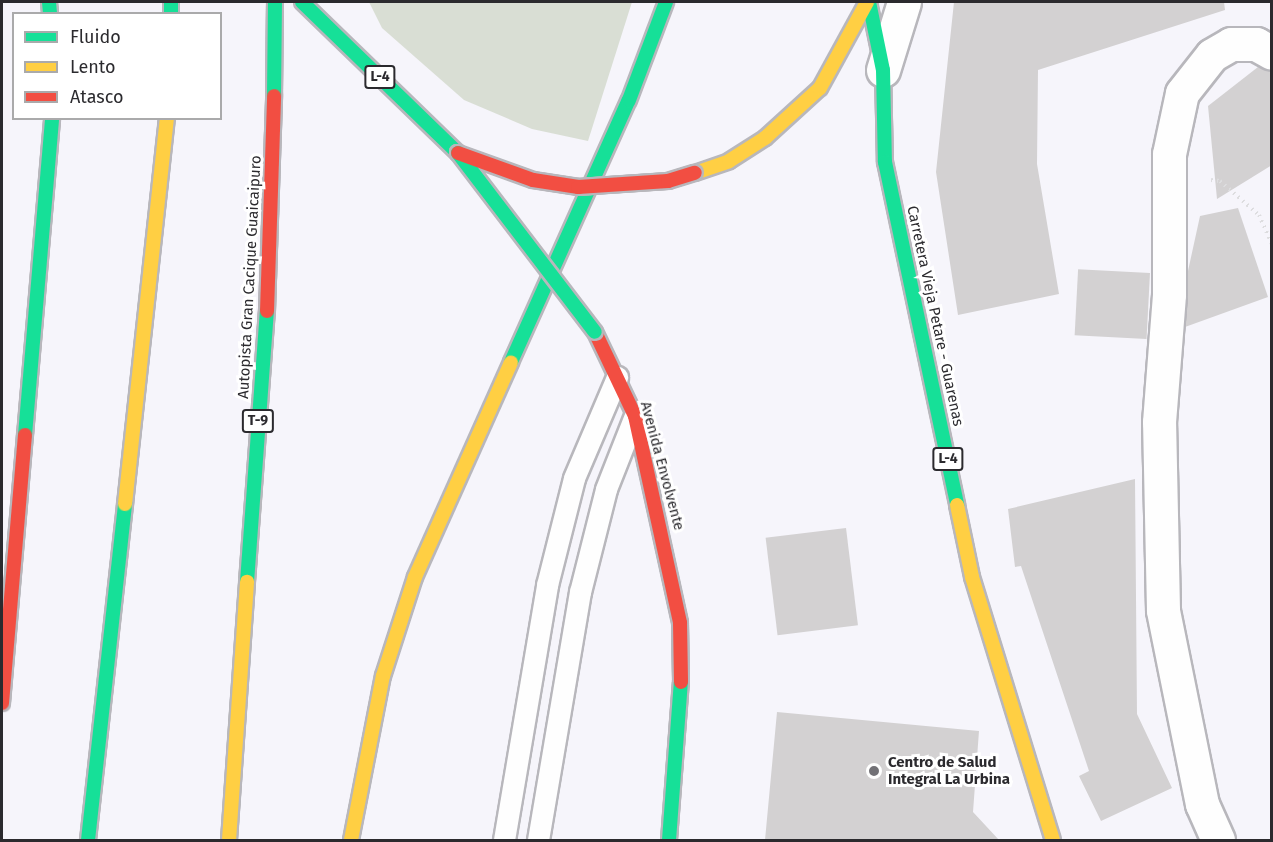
<!DOCTYPE html>
<html>
<head>
<meta charset="utf-8">
<style>
  body { margin:0 }
  #map { position:relative; width:1273px; height:842px; overflow:hidden; background:#f6f5fb; font-family:"Fira Sans",sans-serif }
  div>[style] { position:absolute }
  [style*='--x'] { left:calc(var(--x)*1px); top:calc(var(--y)*1px); width:calc(var(--w)*1px); rotate:calc(var(--a)*1deg) }
  .green>* { inset:0; background:#d9ded4 }
  .building>* { inset:0; background:#d3d1d2; transform-origin:0 0 }
  .path>* { height:4px; margin-top:-2px; transform-origin:0; background:repeating-linear-gradient(90deg,#dddddf 0 1.5px,transparent 0 6px) }
  .roads { filter:drop-shadow(2px 0 #b8b7bc) drop-shadow(-2px 0 #b8b7bc) drop-shadow(0 2px #b8b7bc) drop-shadow(0 -2px #b8b7bc) }
  .lane>* { height:21px; margin:-10.5px; padding:0 10.5px; transform-origin:10.5px; border-radius:10.5px; background:#fefefe }
  .street>* { height:33px; margin:-16.5px; padding:0 16.5px; transform-origin:16.5px; border-radius:16.5px; background:#fefefe }
  .fast>* { height:14px; margin:-7px; padding:0 7px; transform-origin:7px; border-radius:7px; background:#16e098 }
  .slow>* { height:14px; margin:-7px; padding:0 7px; transform-origin:7px; border-radius:7px; background:#ffcf43 }
  .jam>* { height:14px; margin:-7px; padding:0 7px; transform-origin:7px; border-radius:7px; background:#f24e42 }
  .bridges { filter:drop-shadow(2px 0 #b8b7bc) drop-shadow(-2px 0 #b8b7bc) drop-shadow(0 2px #b8b7bc) drop-shadow(0 -2px #b8b7bc) }
  .fast-bridge>* { height:14px; margin:-7px; padding:0 7px; transform-origin:7px; border-radius:7px; background:#16e098 }
  .jam-bridge>* { height:14px; margin:-7px; padding:0 7px; transform-origin:7px; border-radius:7px; background:#f24e42 }
  .dots>* { width:16px; height:16px; translate:-50% -50%; box-sizing:border-box; border:3px solid #fff; border-radius:50% }
  span { translate:-50% -50%; white-space:nowrap; text-align:center; line-height:1.15; -webkit-text-stroke:6px #fff; paint-order:stroke }
  .shield-label span { padding:2px 4px; background:#fff; border:2px solid; border-radius:4px; -webkit-text-stroke-width:0 }
  .shield-label { font-size:14px; color:#2b2a2e; font-weight:700 }
  .street-label { font-size:15px; color:#2b2a2e }
  .poi-label { font-size:15px; color:#2b2a2e; font-weight:700 }
  .left { translate:0 -50%; text-align:left }
  .frame { position:absolute; inset:0; border:3px solid #2b2a2e; pointer-events:none }
  .legend { position:absolute; left:12px; top:12px; width:210px; height:108px; box-sizing:border-box; background:#fff; border:2px solid #aaaaab; margin:0; padding:8px 10px; list-style:none; font-size:18px; color:#2b2a2e }
  .legend li { display:flex; align-items:center; gap:12px; height:30px }
  .legend b { width:30px; border:2px solid #aaaaab }
</style>
</head>
<body>
<div id="map">
  <div class="green">
    <i style="clip-path:polygon(369px 2px,632px 2px,588px 141px,532px 129px,464px 100px,382px 28px)"></i>
  </div>
  <div class="building">
    <i style="clip-path:polygon(954px 2px,1224px 2px,1225px 10px,1038px 70px,1037px 164px,1059px 294px,958px 315px,936px 172px)"></i>
    <i style="clip-path:polygon(1258px 67px,1272px 72px,1272px 165px,1217px 199px,1208px 106px)"></i>
    <i style="clip-path:polygon(1238px 208px,1268px 297px,1185px 327px,1188px 271px,1200px 216px)"></i>
    <i style="left:1150px;top:273px;width:66px;height:72px;rotate:93deg"></i>
    <i style="clip-path:polygon(1135px 479px,1137px 714px,1172px 788px,1101px 821px,1079px 776px,1089px 771px,1021px 566px,1015px 567px,1008px 509px)"></i>
    <i style="left:846px;top:528px;width:98px;height:81px;rotate:83deg"></i>
    <i style="clip-path:polygon(777px 712px,979px 731px,973px 812px,999px 840px,765px 840px)"></i>
  </div>
  <div class="path">
    <i style="--x:1211;--y:180;--w:9;--a:6"></i>
    <i style="--x:1220;--y:181;--w:52;--a:41.1"></i>
    <i style="--x:1259;--y:215;--w:32;--a:66"></i>
  </div>
  <div class="roads">
    <div class="lane">
      <i style="--x:504;--y:840;--w:259;--a:-80.4"></i>
      <i style="--x:547;--y:585;--w:110;--a:-75.8"></i>
      <i style="--x:574;--y:478;--w:110;--a:-66.9"></i>
      <i style="--x:538;--y:840;--w:252;--a:-80.4"></i>
      <i style="--x:580;--y:592;--w:106;--a:-75.8"></i>
      <i style="--x:606;--y:489;--w:76;--a:-68.5"></i>
    </div>
    <div class="street">
      <i style="--x:883;--y:70;--w:71;--a:-72.8"></i>
      <i style="--x:1218;--y:840;--w:39;--a:-114"></i>
      <i style="--x:1202;--y:804;--w:198;--a:-101.4"></i>
      <i style="--x:1163;--y:610;--w:188;--a:-91.2"></i>
      <i style="--x:1159;--y:422;--w:128;--a:-85.5"></i>
      <i style="--x:1169;--y:294;--w:140;--a:-90"></i>
      <i style="--x:1169;--y:154;--w:62;--a:-78"></i>
      <i style="--x:1182;--y:93;--w:48;--a:-51.7"></i>
      <i style="--x:1212;--y:55;--w:22;--a:-30"></i>
      <i style="--x:1231;--y:44;--w:25;--a:0"></i>
      <i style="--x:1256;--y:44;--w:18;--a:29"></i>
    </div>
    <div class="fast">
      <i style="--x:49;--y:2;--w:12;--a:85"></i>
      <i style="--x:171;--y:2;--w:12;--a:90"></i>
      <i style="--x:302;--y:2;--w:217;--a:44.1"></i>
      <i style="--x:869;--y:2;--w:69;--a:78.4"></i>
      <i style="--x:883;--y:70;--w:92;--a:88.8"></i>
      <i style="--x:885;--y:162;--w:350;--a:78.1"></i>
      <i style="--x:274;--y:96;--w:94;--a:-89.4"></i>
      <i style="--x:511;--y:362;--w:287;--a:-65.8"></i>
      <i style="--x:629;--y:100;--w:105;--a:-69.3"></i>
      <i style="--x:25;--y:435;--w:318;--a:-85.1"></i>
      <i style="--x:247;--y:582;--w:272;--a:-85.8"></i>
      <i style="--x:88;--y:840;--w:338;--a:-83.7"></i>
      <i style="--x:669;--y:840;--w:158;--a:-85.7"></i>
    </div>
    <div class="slow">
      <i style="--x:695;--y:173;--w:36;--a:-19"></i>
      <i style="--x:729;--y:161;--w:43;--a:-32.6"></i>
      <i style="--x:765;--y:138;--w:74;--a:-42.3"></i>
      <i style="--x:820;--y:88;--w:98;--a:-61.3"></i>
      <i style="--x:125;--y:504;--w:388;--a:-83.8"></i>
      <i style="--x:957;--y:505;--w:74;--a:78.2"></i>
      <i style="--x:972;--y:577;--w:275;--a:72.9"></i>
      <i style="--x:229;--y:840;--w:259;--a:-86"></i>
      <i style="--x:351;--y:840;--w:167;--a:-79"></i>
      <i style="--x:383;--y:676;--w:104;--a:-72.1"></i>
      <i style="--x:415;--y:577;--w:235;--a:-65.9"></i>
    </div>
    <div class="jam">
      <i style="--x:267;--y:311;--w:215;--a:-88.1"></i>
      <i style="--x:595;--y:332;--w:93;--a:64.5"></i>
      <i style="--x:635;--y:416;--w:212;--a:77.7"></i>
      <i style="--x:680;--y:623;--w:59;--a:89"></i>
      <i style="--x:2;--y:703;--w:269;--a:-85.1"></i>
    </div>
  </div>
  <div class="bridges">
    <div class="fast-bridge">
      <i style="--x:458;--y:153;--w:225;--a:52.6"></i>
    </div>
    <div class="jam-bridge">
      <i style="--x:458;--y:153;--w:80;--a:19.8"></i>
      <i style="--x:533;--y:180;--w:46;--a:8.8"></i>
      <i style="--x:578;--y:187;--w:90;--a:-3.8"></i>
      <i style="--x:668;--y:181;--w:28;--a:-17"></i>
    </div>
  </div>
  <div class="dots">
    <i style="left:874px;top:771px;background:#727176"></i>
  </div>
  <div class="shield-label">
    <span style="left:380px;top:77px">L-4</span>
    <span style="left:258px;top:421px">T-9</span>
    <span style="left:948px;top:459px">L-4</span>
  </div>
  <div class="street-label">
    <span style="left:250px;top:277px;rotate:-87deg">Autopista Gran Cacique Guaicaipuro</span>
    <span style="left:935px;top:316px;rotate:78deg">Carretera Vieja Petare - Guarenas</span>
    <span style="left:662px;top:466px;rotate:75deg">Avenida Envolvente</span>
  </div>
  <div class="poi-label">
    <span class="left" style="left:888px;top:771px">Centro de Salud<br>Integral La Urbina</span>
  </div>
  <div class="frame"></div>
  <ul class="legend">
  <li><b style="height:8px;background:#16e098"></b>Fluido</li>
  <li><b style="height:8px;background:#ffcf43"></b>Lento</li>
  <li><b style="height:8px;background:#f24e42"></b>Atasco</li>
  </ul>
</div>
</body>
</html>
